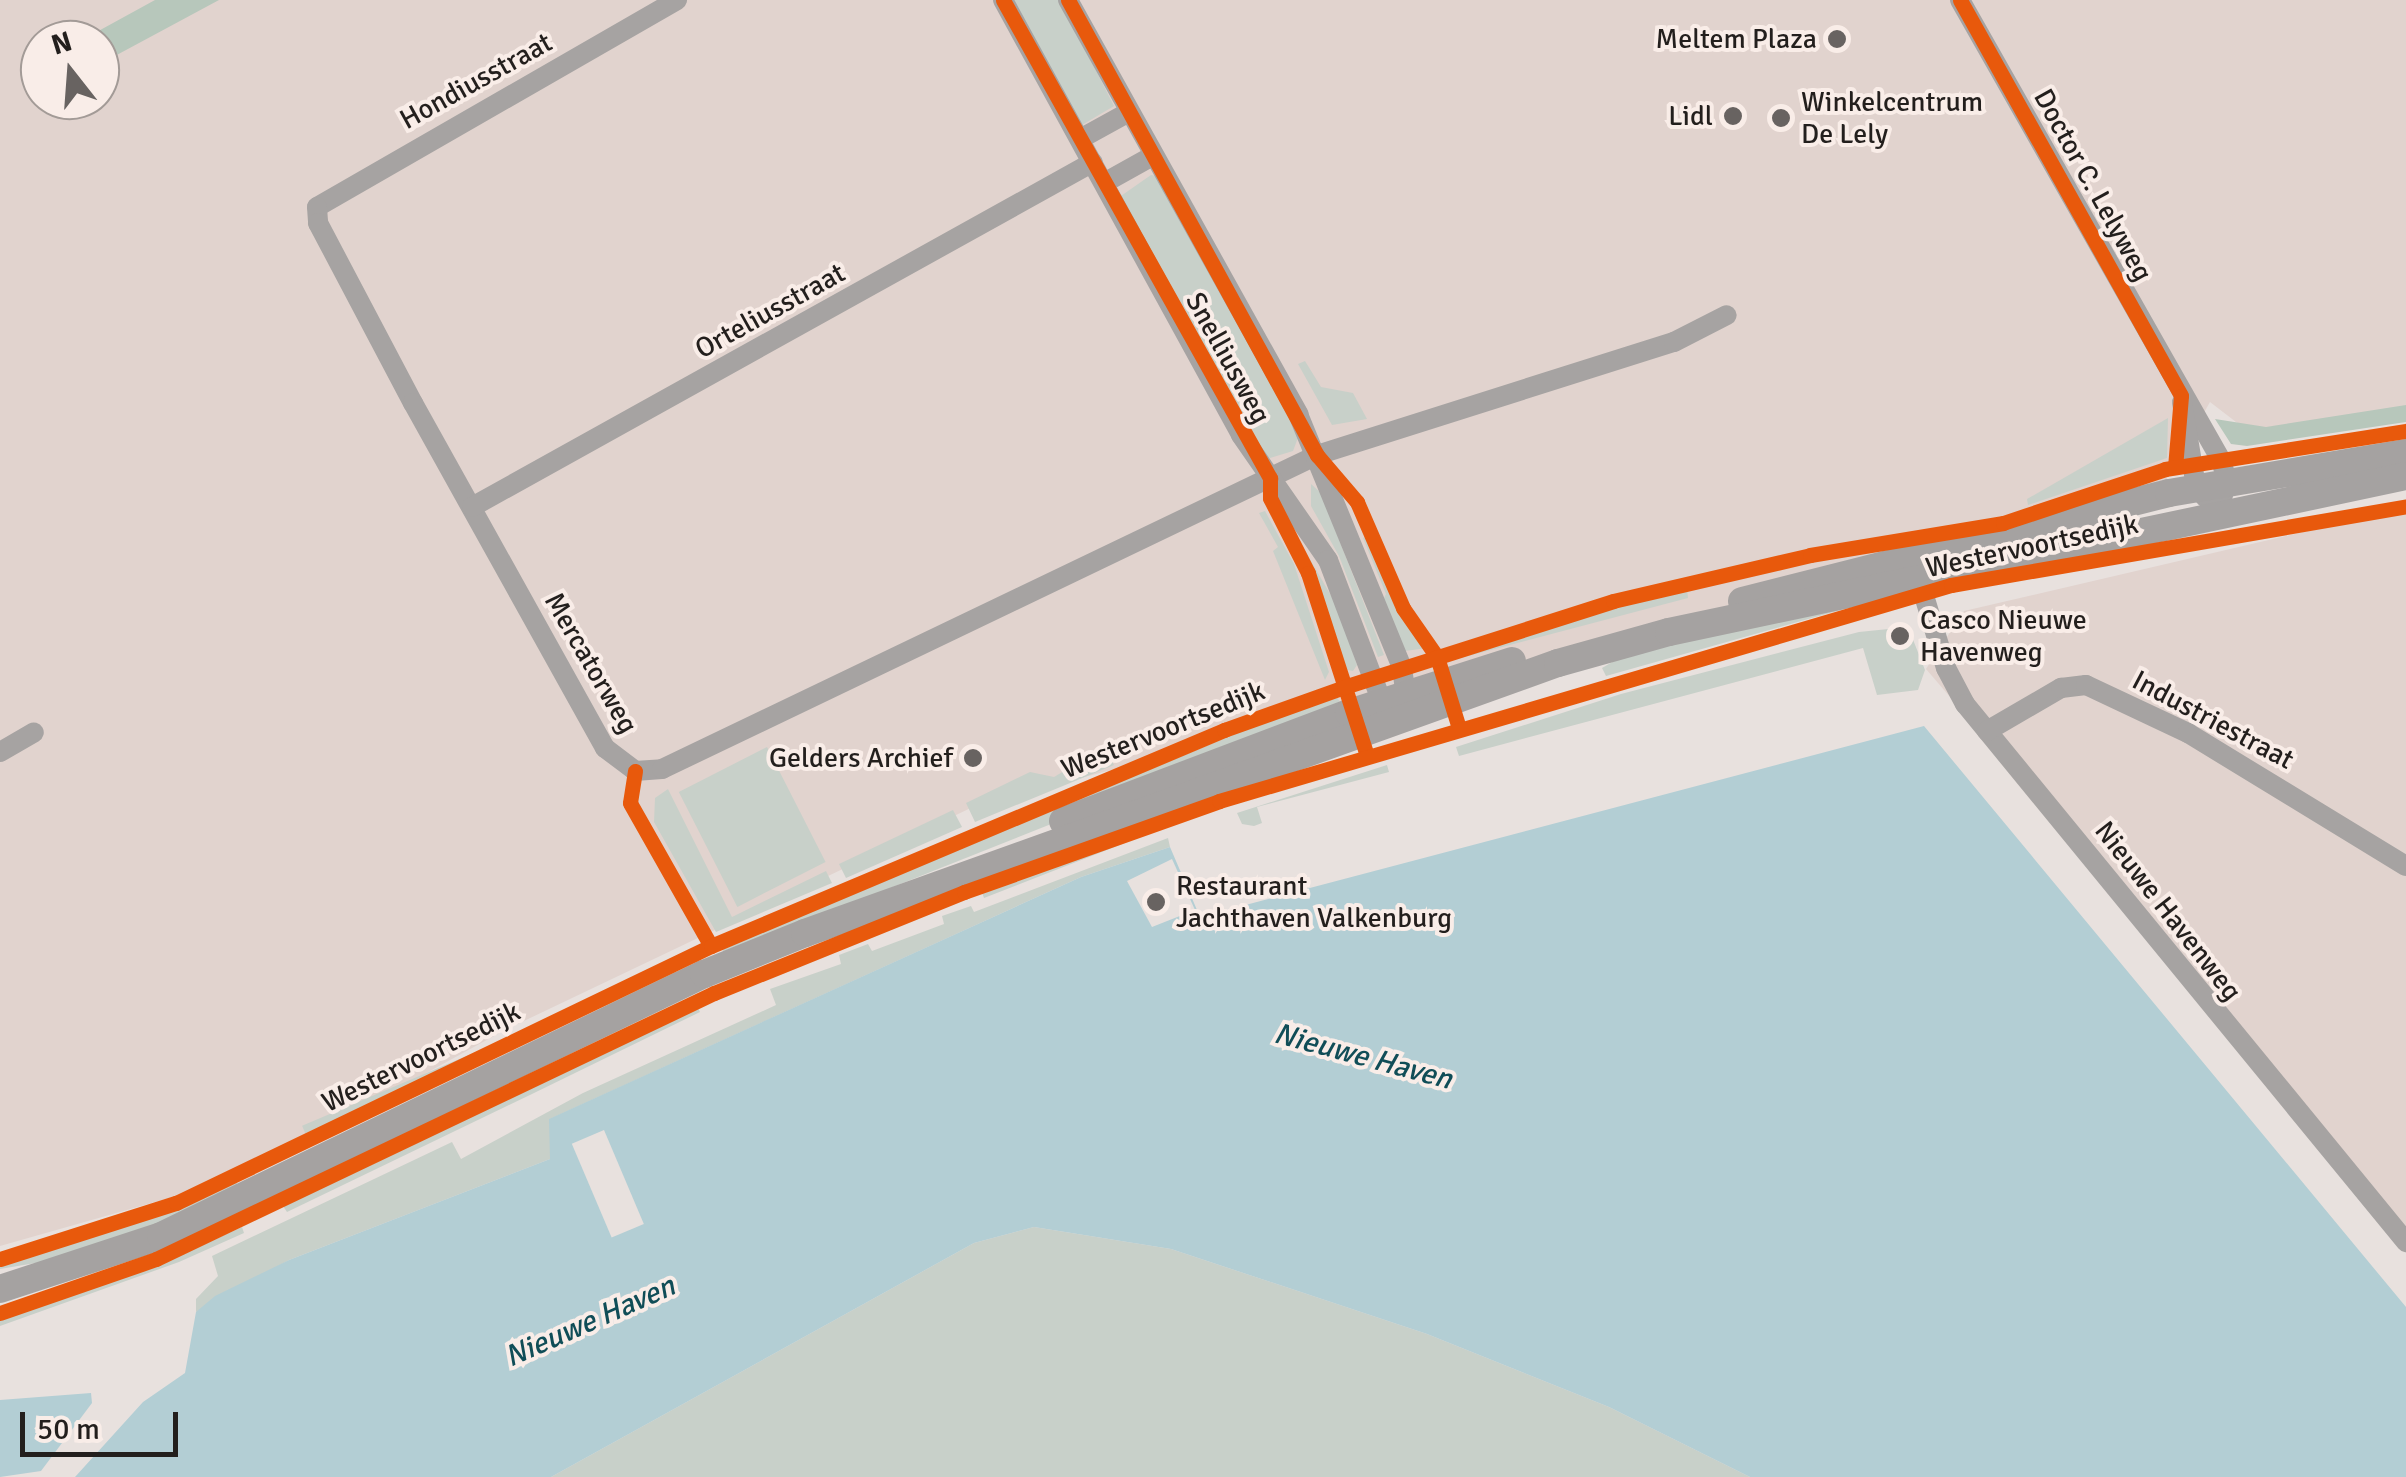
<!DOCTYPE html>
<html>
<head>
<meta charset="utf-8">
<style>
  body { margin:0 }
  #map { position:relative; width:2406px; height:1477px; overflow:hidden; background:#e8e1de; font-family:Signika,sans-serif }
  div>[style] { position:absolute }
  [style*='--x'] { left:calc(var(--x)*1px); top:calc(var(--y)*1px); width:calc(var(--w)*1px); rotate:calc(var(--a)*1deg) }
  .built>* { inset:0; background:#e1d3ce }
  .green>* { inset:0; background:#c8d0c9; transform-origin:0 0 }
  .forest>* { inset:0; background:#b7c7bb }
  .water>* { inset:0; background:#b3ced4 }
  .pier>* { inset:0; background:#e8e1de; transform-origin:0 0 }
  .minor>* { height:20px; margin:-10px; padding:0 10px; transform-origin:10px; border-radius:10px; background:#a6a3a2 }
  .secondary>* { height:28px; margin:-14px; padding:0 14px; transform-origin:14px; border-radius:14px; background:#a5a2a1 }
  .cycleway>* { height:15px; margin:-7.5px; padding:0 7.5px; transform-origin:7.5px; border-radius:7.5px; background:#e8590c }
  .dots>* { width:28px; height:28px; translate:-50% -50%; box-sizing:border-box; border:5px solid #f9ede8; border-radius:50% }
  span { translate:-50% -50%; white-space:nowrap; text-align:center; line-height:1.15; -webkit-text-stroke:8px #f9ede8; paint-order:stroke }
  .poi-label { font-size:28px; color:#231f1d }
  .right { translate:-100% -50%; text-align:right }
  .left { translate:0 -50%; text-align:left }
  .street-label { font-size:28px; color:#231f1d }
  .water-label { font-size:30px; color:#104d57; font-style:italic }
  .north { position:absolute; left:20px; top:20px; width:100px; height:100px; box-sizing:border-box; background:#f9ede8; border:2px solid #a39b97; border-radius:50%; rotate:343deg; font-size:28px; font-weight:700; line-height:40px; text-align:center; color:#231f1d }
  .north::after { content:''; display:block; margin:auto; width:35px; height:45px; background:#686361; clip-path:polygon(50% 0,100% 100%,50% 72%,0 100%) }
  .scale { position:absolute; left:20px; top:1412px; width:158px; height:45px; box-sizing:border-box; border:5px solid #231f1d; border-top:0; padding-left:12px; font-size:30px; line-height:35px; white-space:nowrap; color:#231f1d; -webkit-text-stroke:8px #f9ede8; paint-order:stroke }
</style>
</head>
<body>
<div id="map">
  <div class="built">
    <i style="clip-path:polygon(evenodd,0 0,2406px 0,2406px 417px,2249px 432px,2210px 402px,2156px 498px,977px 805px,505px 1030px,229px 1181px,0 1246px,0 0,40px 40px,100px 40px,100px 100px,40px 100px,40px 40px)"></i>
    <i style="clip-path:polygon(2406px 508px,2406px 1227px,1926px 669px,1964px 611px)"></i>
  </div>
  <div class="green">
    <i style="clip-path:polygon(1007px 0,1060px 0,1114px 106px,1082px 125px)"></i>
    <i style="clip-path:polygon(1151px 175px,1157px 176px,1299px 435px,1293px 451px,1270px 458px,1260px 452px,1118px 198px)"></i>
    <i style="clip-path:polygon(1305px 361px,1321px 387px,1353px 393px,1367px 419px,1332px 425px,1298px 364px)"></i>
    <i style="clip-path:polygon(2168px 418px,2167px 458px,2028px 505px,2027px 499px)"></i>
    <i style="clip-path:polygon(1311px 484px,1321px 493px,1384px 655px,1378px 657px,1339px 556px,1311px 506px)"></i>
    <i style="clip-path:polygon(1277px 502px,1337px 606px,1357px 665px,1353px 671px,1343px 669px,1312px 574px)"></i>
    <i style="clip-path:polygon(1265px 511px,1294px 564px,1329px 672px,1325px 680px,1273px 551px,1278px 547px,1259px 513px)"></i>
    <i style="clip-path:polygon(1368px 536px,1402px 613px,1427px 648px,1405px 651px,1381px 605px,1386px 594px,1363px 538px)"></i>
    <i style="clip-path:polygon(1687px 588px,1688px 598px,1449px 661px,1523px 632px)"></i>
    <i style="clip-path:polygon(1869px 602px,1606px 676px,1602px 668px,1638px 647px)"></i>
    <i style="clip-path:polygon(1908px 627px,1925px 670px,1918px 690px,1877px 695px,1863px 648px,1459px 756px,1456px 747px,1621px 694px,1859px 632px)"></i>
    <i style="clip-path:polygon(1335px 693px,1343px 708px,724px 954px,721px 946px)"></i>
    <i style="left:767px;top:747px;width:129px;height:99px;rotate:63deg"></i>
    <i style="clip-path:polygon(1104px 747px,1114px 765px,975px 822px,966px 803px,1030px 772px,1054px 777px)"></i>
    <i style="clip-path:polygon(1387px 765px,1389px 772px,1257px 807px,1262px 823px,1254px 826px,1242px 824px,1237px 813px)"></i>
    <i style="clip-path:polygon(668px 789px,732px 917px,826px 871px,832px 883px,716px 932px,654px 822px,655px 798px)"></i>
    <i style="clip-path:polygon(953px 810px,962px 827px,846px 878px,839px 864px)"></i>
    <i style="clip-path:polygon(1199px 814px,984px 898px,981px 890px,982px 890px)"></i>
    <i style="clip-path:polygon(1168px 838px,1170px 847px,1081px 877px,550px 1119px,550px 1159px,289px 1260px,196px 1312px,196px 1299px,218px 1276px,212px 1256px,452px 1142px,461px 1159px,583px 1093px,776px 1005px,770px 989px,841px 964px,839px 955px,868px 944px,872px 951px,944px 924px,942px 916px,971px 906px,974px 912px)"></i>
    <i style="left:674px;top:968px;width:8px;height:404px;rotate:67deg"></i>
    <i style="clip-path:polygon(697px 1006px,700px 1012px,532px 1094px,287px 1212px,283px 1206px)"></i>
    <i style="clip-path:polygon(236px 1180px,238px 1187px,158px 1225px,71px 1257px,0 1269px,0 1262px,97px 1236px)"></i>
    <i style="clip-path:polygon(242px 1227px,244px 1233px,179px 1262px,0 1326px,0 1319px,161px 1264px)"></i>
    <i style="clip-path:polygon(1034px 1227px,1171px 1249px,1427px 1334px,1609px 1407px,1750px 1477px,551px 1477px,974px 1243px)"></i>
  </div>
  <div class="forest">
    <i style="clip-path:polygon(155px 0,219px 0,100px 64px,100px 40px,82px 40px)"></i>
    <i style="clip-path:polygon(2406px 405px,2406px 422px,2247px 446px,2231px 444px,2215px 419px,2266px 427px)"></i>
  </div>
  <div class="water">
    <i style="clip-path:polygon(1924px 726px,2406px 1307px,2406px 1477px,1750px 1477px,1609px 1407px,1427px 1334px,1171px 1249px,1034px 1227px,974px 1243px,551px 1477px,75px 1477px,143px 1402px,185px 1373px,196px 1312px,215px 1296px,289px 1260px,550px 1159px,549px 1119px,1081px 877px,1170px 847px,1200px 917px)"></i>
    <i style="clip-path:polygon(91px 1393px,92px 1403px,41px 1471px,0 1477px,0 1400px)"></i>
  </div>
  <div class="pier">
    <i style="clip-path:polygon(1172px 859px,1195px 910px,1152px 927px,1127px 881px)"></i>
    <i style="left:604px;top:1130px;width:102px;height:35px;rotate:67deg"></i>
  </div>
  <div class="minor">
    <i style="--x:677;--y:0;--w:415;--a:150.1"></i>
    <i style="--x:317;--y:207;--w:16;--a:86"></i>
    <i style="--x:318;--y:223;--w:204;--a:62.2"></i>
    <i style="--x:413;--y:403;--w:395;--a:60.9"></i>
    <i style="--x:605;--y:748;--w:38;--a:37"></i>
    <i style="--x:635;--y:771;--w:27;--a:-4"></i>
    <i style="--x:662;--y:769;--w:726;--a:-25.61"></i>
    <i style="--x:1317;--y:455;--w:374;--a:-17.6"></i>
    <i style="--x:1674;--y:342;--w:59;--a:-27"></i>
    <i style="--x:1003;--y:0;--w:496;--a:61.3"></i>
    <i style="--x:1241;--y:435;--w:152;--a:55.2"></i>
    <i style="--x:1328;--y:560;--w:152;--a:69.2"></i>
    <i style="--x:1382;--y:702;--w:12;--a:35"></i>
    <i style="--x:1068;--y:0;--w:474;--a:60.9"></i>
    <i style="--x:1298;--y:414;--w:274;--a:67.7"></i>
    <i style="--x:1402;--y:668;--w:36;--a:82"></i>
    <i style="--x:1960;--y:0;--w:529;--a:60.43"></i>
    <i style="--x:2221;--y:460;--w:22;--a:74"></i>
    <i style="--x:2227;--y:481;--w:32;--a:106"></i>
    <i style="--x:1080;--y:139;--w:56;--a:-28.9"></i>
    <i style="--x:1104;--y:183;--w:57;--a:-29.2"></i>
    <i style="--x:2182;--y:402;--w:86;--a:80.6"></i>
    <i style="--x:2196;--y:487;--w:15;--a:48"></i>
    <i style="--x:472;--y:507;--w:710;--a:-29.05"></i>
    <i style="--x:1915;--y:566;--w:107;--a:73.1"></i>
    <i style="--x:1946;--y:668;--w:41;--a:62.2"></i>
    <i style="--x:1965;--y:704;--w:696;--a:50.66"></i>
    <i style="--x:1987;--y:731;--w:86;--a:-30.2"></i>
    <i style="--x:2061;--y:688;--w:25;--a:-7"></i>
    <i style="--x:2086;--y:685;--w:113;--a:25.2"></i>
    <i style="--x:2188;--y:733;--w:255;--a:31.4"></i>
    <i style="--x:0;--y:752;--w:39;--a:-30"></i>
  </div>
  <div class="secondary">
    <i style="--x:1742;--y:601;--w:440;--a:-14.2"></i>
    <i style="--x:2169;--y:493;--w:240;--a:-9.6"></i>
    <i style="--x:1063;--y:821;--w:306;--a:-20.7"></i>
    <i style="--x:1349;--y:713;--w:171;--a:-17.7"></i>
    <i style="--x:0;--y:1289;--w:169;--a:-18.2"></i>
    <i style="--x:161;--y:1236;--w:603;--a:-25.76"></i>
    <i style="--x:704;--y:974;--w:109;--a:-22.1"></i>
    <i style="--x:805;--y:933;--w:800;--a:-19.73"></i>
    <i style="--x:1558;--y:663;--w:115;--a:-15.6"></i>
    <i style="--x:1669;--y:632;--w:753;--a:-11.95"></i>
  </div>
  <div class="cycleway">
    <i style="--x:1003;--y:0;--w:548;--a:60.81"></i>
    <i style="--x:1270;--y:478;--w:20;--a:90"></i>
    <i style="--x:1270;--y:498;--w:84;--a:63.1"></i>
    <i style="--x:1308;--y:573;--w:192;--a:72.1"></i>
    <i style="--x:1068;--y:0;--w:519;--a:61.31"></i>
    <i style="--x:1317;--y:455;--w:62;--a:49.6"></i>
    <i style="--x:1357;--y:502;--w:116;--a:66.5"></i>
    <i style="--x:1403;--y:608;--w:60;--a:55.2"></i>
    <i style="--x:1437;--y:657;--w:74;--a:72.8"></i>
    <i style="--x:1960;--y:0;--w:453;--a:60.8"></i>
    <i style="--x:2181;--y:396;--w:71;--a:94.8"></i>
    <i style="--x:635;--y:771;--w:32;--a:99"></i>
    <i style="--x:630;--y:803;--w:164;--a:60.5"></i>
    <i style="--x:0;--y:1259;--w:185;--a:-17.7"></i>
    <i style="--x:176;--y:1203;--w:594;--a:-25.66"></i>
    <i style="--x:711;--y:946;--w:557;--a:-22.83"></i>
    <i style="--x:1224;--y:730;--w:127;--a:-19.7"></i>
    <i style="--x:1344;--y:687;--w:282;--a:-17.7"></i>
    <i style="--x:1613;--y:601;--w:202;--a:-13.1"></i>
    <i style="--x:1810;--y:555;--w:196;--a:-9.4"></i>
    <i style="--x:2003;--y:523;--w:171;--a:-18.4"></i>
    <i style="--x:2165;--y:469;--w:244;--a:-9"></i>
    <i style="--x:0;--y:1313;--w:165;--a:-19.1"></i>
    <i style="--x:156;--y:1259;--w:618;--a:-25.49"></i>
    <i style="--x:714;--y:993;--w:270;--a:-22"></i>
    <i style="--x:964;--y:892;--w:271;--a:-19.6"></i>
    <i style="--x:1219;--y:801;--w:763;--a:-16.44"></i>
    <i style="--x:1951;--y:585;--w:462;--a:-9.8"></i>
  </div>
  <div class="dots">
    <i style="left:1837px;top:39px;background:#686361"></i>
    <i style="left:1733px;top:116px;background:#686361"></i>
    <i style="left:1781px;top:118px;background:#686361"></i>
    <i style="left:1900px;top:636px;background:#686361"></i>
    <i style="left:973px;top:758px;background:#686361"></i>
    <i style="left:1156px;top:902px;background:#686361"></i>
  </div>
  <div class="poi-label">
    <span class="right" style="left:1817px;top:39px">Meltem Plaza</span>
    <span class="left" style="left:1801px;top:118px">Winkelcentrum<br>De Lely</span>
    <span class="right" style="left:1713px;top:116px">Lidl</span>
    <span class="left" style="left:1920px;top:636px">Casco Nieuwe<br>Havenweg</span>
    <span class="right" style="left:953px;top:758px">Gelders Archief</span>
    <span class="left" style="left:1176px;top:902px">Restaurant<br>Jachthaven Valkenburg</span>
  </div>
  <div class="street-label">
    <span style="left:476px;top:81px;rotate:-29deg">Hondiusstraat</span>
    <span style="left:2093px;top:185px;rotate:61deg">Doctor C. Lelyweg</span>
    <span style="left:770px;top:311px;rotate:-29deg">Orteliusstraat</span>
    <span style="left:1228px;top:358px;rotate:61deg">Snelliusweg</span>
    <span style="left:2032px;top:546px;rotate:-12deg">Westervoortsedijk</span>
    <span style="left:591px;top:663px;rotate:60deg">Mercatorweg</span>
    <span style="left:2213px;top:720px;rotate:28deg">Industriestraat</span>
    <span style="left:1163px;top:730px;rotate:-22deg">Westervoortsedijk</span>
    <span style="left:2168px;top:911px;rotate:52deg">Nieuwe Havenweg</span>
    <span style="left:421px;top:1057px;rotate:-26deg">Westervoortsedijk</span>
  </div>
  <div class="water-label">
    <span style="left:1363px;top:1057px;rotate:15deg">Nieuwe Haven</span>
    <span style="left:590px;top:1322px;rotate:-24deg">Nieuwe Haven</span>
  </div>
  <div class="north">N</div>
  <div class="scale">50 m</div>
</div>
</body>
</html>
